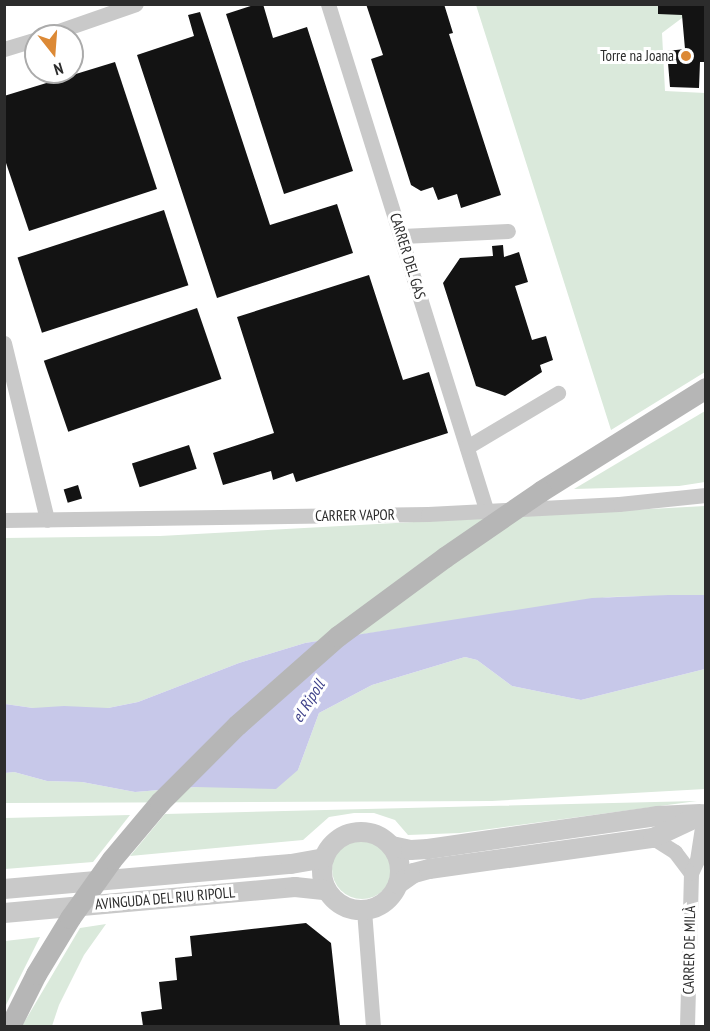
<!DOCTYPE html>
<html>
<head>
<meta charset="utf-8">
<style>
  body { margin:0 }
  #map { position:relative; width:710px; height:1031px; overflow:hidden; background:#fff; font-family:"PT Sans Narrow",sans-serif }
  div>[style] { position:absolute }
  [style*='--x'] { left:calc(var(--x)*1px); top:calc(var(--y)*1px); width:calc(var(--w)*1px); rotate:calc(var(--a)*1deg) }
  .green>* { inset:0; background:#dae9db }
  .round { border-radius:50% }
  .water>* { inset:0; background:#c7c8e9 }
  .building>* { inset:0; background:#131313; transform-origin:0 0 }
  .minor>* { height:15px; margin:-7.5px; padding:0 7.5px; transform-origin:7.5px; border-radius:7.5px; background:#c9c9c9 }
  .tertiary>* { height:20px; margin:-10px; padding:0 10px; transform-origin:10px; border-radius:10px; background:#c9c9c9 }
  .tertiary>.ring { margin:-10px; padding:0; box-sizing:content-box; background:none; border:20px solid #c9c9c9; border-radius:50% }
  .secondary>* { height:21px; margin:-10.5px; padding:0 10.5px; transform-origin:10.5px; border-radius:10.5px; background:#b6b6b6 }
  .secondary-bridge>* { height:21px; margin:-10.5px; padding:0 10.5px; transform-origin:10.5px; border-radius:10.5px; background:#b6b6b6 }
  .dots>* { width:16px; height:16px; translate:-50% -50%; box-sizing:border-box; border:3px solid #fff; border-radius:50% }
  span { translate:-50% -50%; white-space:nowrap; text-align:center; line-height:1.15; -webkit-text-stroke:6px #fff; paint-order:stroke }
  .poi-label { font-size:15px; color:#2c2c2c }
  .right { translate:-100% -50%; text-align:right }
  .street-label { font-size:15px; color:#2c2c2c }
  .water-label { font-size:16px; color:#3f428a; font-style:italic }
  .frame { position:absolute; inset:0; border:6px solid #2c2c2c; pointer-events:none }
  .north { position:absolute; left:24px; top:24px; width:60px; height:60px; box-sizing:border-box; background:#fff; border:2px solid #ababab; border-radius:50%; rotate:163deg; font-size:16px; font-weight:700; line-height:24px; text-align:center; color:#2c2c2c }
  .north::after { content:''; display:block; margin:auto; width:21px; height:27px; background:#dc8935; clip-path:polygon(50% 0,100% 100%,50% 72%,0 100%) }
</style>
</head>
<body>
<div id="map">
  <div class="green">
    <i style="clip-path:polygon(476px 5px,705px 5px,705px 20px,682px 18px,662px 33px,665px 91px,705px 93px,705px 372px,611px 430px)"></i>
    <i style="clip-path:polygon(705px 411px,705px 482px,679px 486px,574px 489px)"></i>
    <i style="clip-path:polygon(705px 506px,705px 595px,609px 597px,305px 643px,239px 663px,138px 702px,108px 708px,33px 708px,5px 704px,5px 538px,160px 536px)"></i>
    <i style="clip-path:polygon(465px 657px,477px 660px,512px 686px,581px 700px,705px 669px,705px 789px,492px 801px,5px 803px,4px 773px,14px 772px,47px 781px,82px 782px,135px 792px,196px 787px,298px 770px,319px 713px,372px 685px)"></i>
    <i style="clip-path:polygon(697px 801px,460px 833px,408px 835px,395px 820px,374px 813px,354px 813px,329px 817px,303px 840px,130px 856px,165px 814px)"></i>
    <i style="clip-path:polygon(130px 815px,93px 862px,5px 869px,5px 818px)"></i>
    <i class="round" style="left:332px;top:839px;width:60px;height:60px"></i>
    <i style="clip-path:polygon(106px 924px,84px 955px,59px 1005px,52px 1026px,22px 1026px,80px 928px)"></i>
    <i style="clip-path:polygon(40px 937px,5px 1007px,5px 941px)"></i>
  </div>
  <div class="water">
    <i style="clip-path:polygon(668px 595px,705px 595px,705px 669px,581px 700px,512px 686px,477px 660px,465px 657px,372px 685px,319px 713px,298px 770px,276px 789px,196px 787px,135px 792px,82px 782px,47px 781px,14px 772px,5px 773px,5px 704px,33px 708px,64px 706px,108px 708px,138px 702px,239px 663px,305px 643px,592px 598px)"></i>
  </div>
  <div class="building">
    <i style="clip-path:polygon(257px 4px,263px 4px,273px 38px,307px 27px,353px 171px,284px 194px,226px 14px)"></i>
    <i style="clip-path:polygon(366px 4px,444px 4px,453px 33px,449px 34px,501px 195px,461px 208px,457px 194px,438px 200px,433px 187px,421px 191px,411px 185px,371px 59px,383px 55px)"></i>
    <i style="clip-path:polygon(658px 4px,705px 4px,705px 62px,700px 62px,699px 88px,670px 87px,667px 51px,685px 49px,682px 15px,658px 14px)"></i>
    <i style="clip-path:polygon(200px 12px,270px 225px,337px 204px,353px 253px,217px 298px,137px 55px,194px 36px,188px 15px)"></i>
    <i style="clip-path:polygon(115px 62px,157px 189px,29px 231px,4px 157px,4px 96px)"></i>
    <i style="left:164px;top:210px;width:79px;height:154px;rotate:72deg"></i>
    <i style="clip-path:polygon(503px 245px,504px 257px,519px 252px,528px 282px,515px 286px,532px 340px,546px 336px,553px 360px,540px 365px,542px 372px,505px 396px,476px 386px,443px 283px,460px 258px,493px 256px,492px 246px)"></i>
    <i style="clip-path:polygon(369px 275px,403px 380px,429px 372px,448px 433px,296px 482px,293px 473px,273px 480px,271px 471px,223px 485px,213px 453px,274px 433px,237px 317px)"></i>
    <i style="left:197px;top:308px;width:75px;height:162px;rotate:71deg"></i>
    <i style="left:189px;top:445px;width:25px;height:60px;rotate:72deg"></i>
    <i style="left:78px;top:485px;width:14px;height:15px;rotate:73deg"></i>
    <i style="clip-path:polygon(306px 923px,331px 943px,340px 1026px,143px 1026px,141px 1012px,162px 1009px,159px 982px,177px 980px,175px 958px,192px 956px,190px 936px)"></i>
  </div>
  <div class="minor">
    <i style="--x:328;--y:4;--w:529;--a:72.63"></i>
    <i style="--x:44;--y:36;--w:97;--a:-19.2"></i>
    <i style="--x:4;--y:49;--w:34;--a:-17"></i>
    <i style="--x:402;--y:236;--w:106;--a:-2.7"></i>
    <i style="--x:4;--y:343;--w:182;--a:76.3"></i>
    <i style="--x:467;--y:447;--w:106;--a:-30.7"></i>
    <i style="--x:4;--y:520;--w:424;--a:-0.8"></i>
    <i style="--x:428;--y:514;--w:191;--a:-3"></i>
    <i style="--x:619;--y:504;--w:87;--a:-5.9"></i>
    <i style="--x:653;--y:838;--w:26;--a:32"></i>
    <i style="--x:675;--y:852;--w:26;--a:53"></i>
    <i style="--x:364;--y:910;--w:116;--a:85.6"></i>
    <i style="--x:687;--y:1026;--w:153;--a:-88.5"></i>
    <i style="--x:691;--y:873;--w:14;--a:-65"></i>
    <i style="--x:697;--y:860;--w:47;--a:-81.3"></i>
  </div>
  <div class="tertiary">
    <i class="ring" style="left:322px;top:832px;width:58px;height:58px"></i>
    <i style="--x:392;--y:846;--w:19;--a:12"></i>
    <i style="--x:411;--y:850;--w:17;--a:-3"></i>
    <i style="--x:428;--y:849;--w:231;--a:-8.2"></i>
    <i style="--x:657;--y:816;--w:43;--a:-2.7"></i>
    <i style="--x:398;--y:884;--w:19;--a:-35"></i>
    <i style="--x:414;--y:873;--w:16;--a:-15"></i>
    <i style="--x:429;--y:869;--w:226;--a:-7.9"></i>
    <i style="--x:653;--y:838;--w:56;--a:-25.2"></i>
    <i style="--x:4;--y:889;--w:288;--a:-5"></i>
    <i style="--x:291;--y:864;--w:34;--a:-10"></i>
    <i style="--x:4;--y:913;--w:292;--a:-5.1"></i>
    <i style="--x:295;--y:887;--w:31;--a:6"></i>
  </div>
  <div class="secondary">
    <i style="--x:541;--y:491;--w:195;--a:-32"></i>
    <i style="--x:10;--y:1026;--w:58;--a:-63.4"></i>
  </div>
  <div class="secondary-bridge">
    <i style="--x:36;--y:974;--w:66;--a:-58.7"></i>
    <i style="--x:70;--y:918;--w:72;--a:-54.6"></i>
    <i style="--x:112;--y:859;--w:75;--a:-49.9"></i>
    <i style="--x:160;--y:802;--w:109;--a:-45"></i>
    <i style="--x:237;--y:725;--w:135;--a:-41.4"></i>
    <i style="--x:338;--y:636;--w:133;--a:-36.4"></i>
    <i style="--x:445;--y:557;--w:116;--a:-34.5"></i>
  </div>
  <div class="dots">
    <i style="left:686px;top:56px;background:#dc8935"></i>
  </div>
  <div class="poi-label">
    <span class="right" style="left:674px;top:56px">Torre na Joana</span>
  </div>
  <div class="street-label">
    <span style="left:408px;top:256px;rotate:73deg">CARRER DEL GAS</span>
    <span style="left:355px;top:515px;rotate:-1deg">CARRER VAPOR</span>
    <span style="left:165px;top:898px;rotate:-5deg">AVINGUDA DEL RIU RIPOLL</span>
    <span style="left:689px;top:950px;rotate:-89deg">CARRER DE MILÀ</span>
  </div>
  <div class="water-label">
    <span style="left:308px;top:701px;rotate:-58deg">el Ripoll</span>
  </div>
  <div class="frame"></div>
  <div class="north">N</div>
</div>
</body>
</html>
